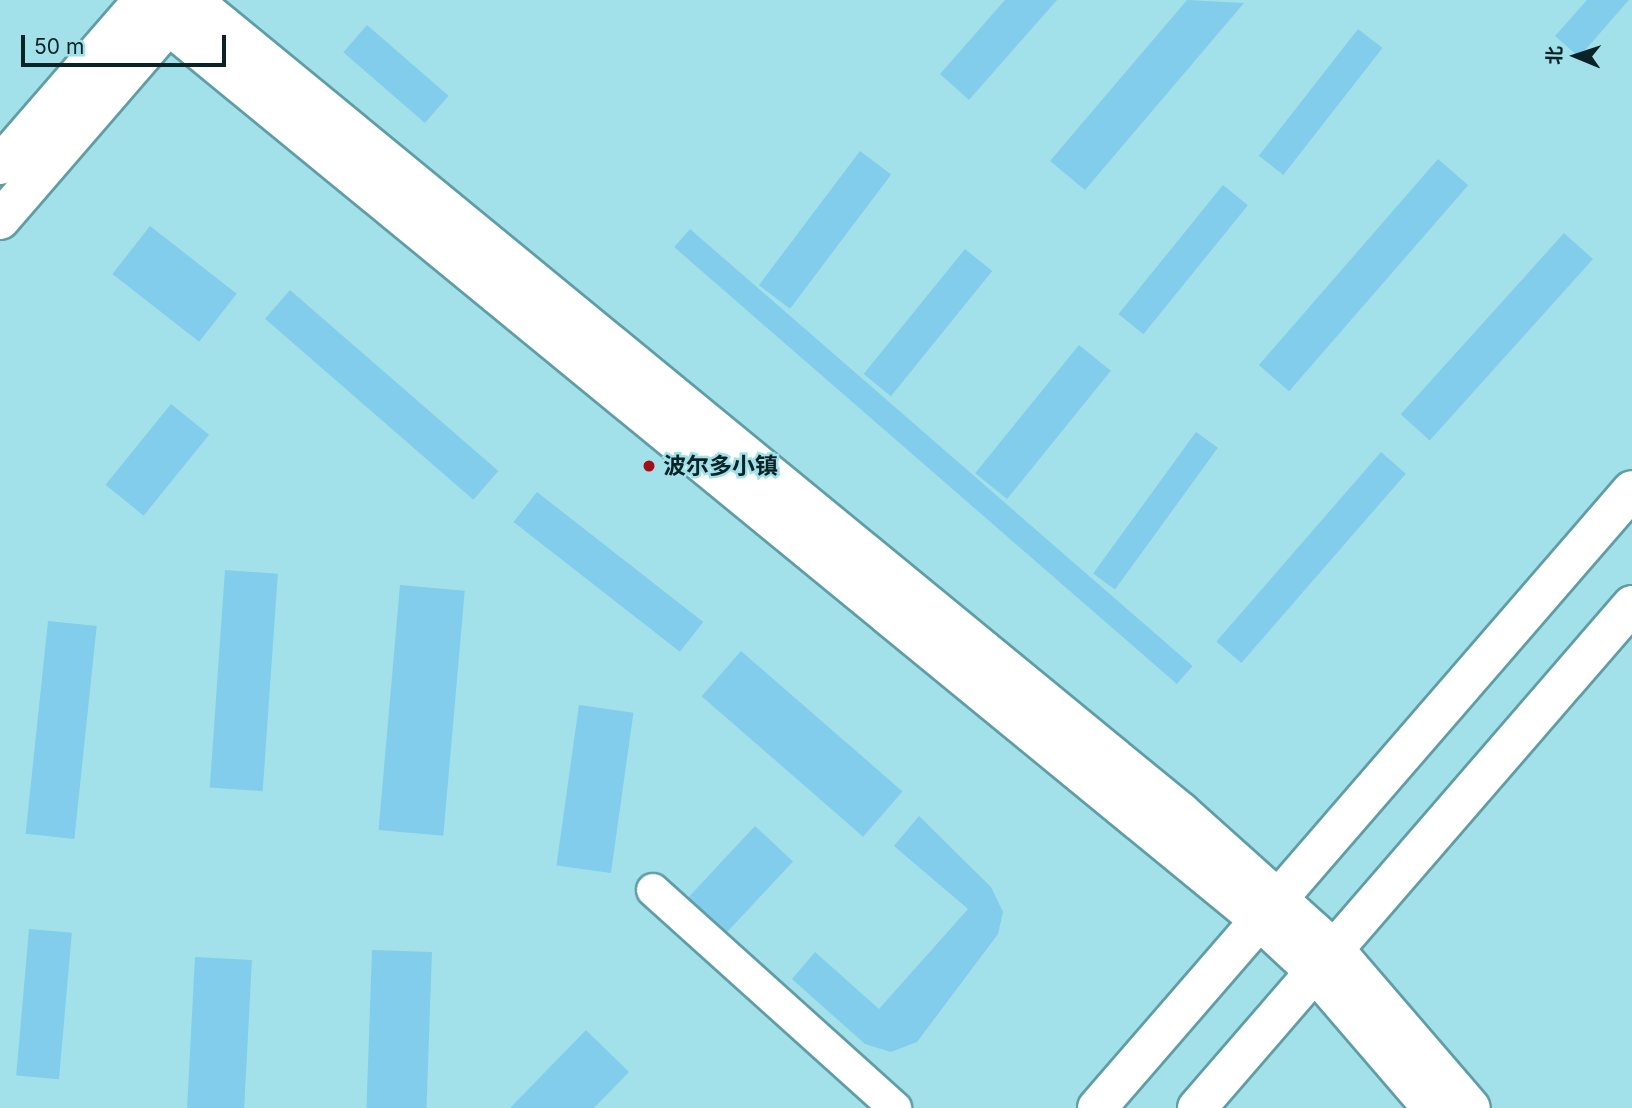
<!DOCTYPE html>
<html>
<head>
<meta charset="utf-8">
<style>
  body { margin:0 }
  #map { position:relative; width:1632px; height:1108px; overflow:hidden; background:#a2e1e9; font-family:Inter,"Noto Sans SC",sans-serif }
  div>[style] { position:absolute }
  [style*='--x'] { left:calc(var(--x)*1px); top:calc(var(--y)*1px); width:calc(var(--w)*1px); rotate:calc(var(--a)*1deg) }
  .building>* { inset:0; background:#82cdeb; transform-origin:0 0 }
  .roads { filter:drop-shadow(2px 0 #609da5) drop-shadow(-2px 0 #609da5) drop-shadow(0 2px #609da5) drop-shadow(0 -2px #609da5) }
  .minor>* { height:32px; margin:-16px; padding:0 16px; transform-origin:16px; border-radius:16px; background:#fff }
  .tertiary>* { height:38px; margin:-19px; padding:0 19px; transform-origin:19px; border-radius:19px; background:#fff }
  .dots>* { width:19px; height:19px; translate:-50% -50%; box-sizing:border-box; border:4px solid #a2e1e9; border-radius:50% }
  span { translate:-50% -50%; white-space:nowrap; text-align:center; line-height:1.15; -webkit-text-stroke:5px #a2e1e9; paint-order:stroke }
  .poi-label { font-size:23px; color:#092326; font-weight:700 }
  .left { translate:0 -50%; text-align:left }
  .north { position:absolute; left:1541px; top:21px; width:70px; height:70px; -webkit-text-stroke:5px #a2e1e9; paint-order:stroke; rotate:272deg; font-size:19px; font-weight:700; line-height:28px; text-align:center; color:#092326 }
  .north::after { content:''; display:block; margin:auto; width:24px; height:32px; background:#092326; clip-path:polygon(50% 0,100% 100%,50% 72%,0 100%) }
  .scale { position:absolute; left:21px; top:35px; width:205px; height:32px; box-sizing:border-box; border:4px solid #092326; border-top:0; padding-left:9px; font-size:21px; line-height:24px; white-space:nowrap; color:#092326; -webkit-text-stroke:5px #a2e1e9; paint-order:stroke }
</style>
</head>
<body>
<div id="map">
  <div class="building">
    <i style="clip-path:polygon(1005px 0,1057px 0,969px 100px,940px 74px)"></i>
    <i style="clip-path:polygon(1187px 0,1244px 3px,1085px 190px,1050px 161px)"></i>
    <i style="clip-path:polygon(1587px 0,1629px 0,1579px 57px,1555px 36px)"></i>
    <i style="left:367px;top:25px;width:108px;height:36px;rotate:41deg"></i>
    <i style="left:1358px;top:29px;width:31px;height:161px;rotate:38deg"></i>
    <i style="left:860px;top:151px;width:39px;height:168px;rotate:37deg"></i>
    <i style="left:1438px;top:159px;width:40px;height:273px;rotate:41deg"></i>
    <i style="left:1223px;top:185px;width:32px;height:166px;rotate:39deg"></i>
    <i style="left:150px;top:226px;width:110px;height:61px;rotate:38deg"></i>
    <i style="left:690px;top:229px;width:666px;height:24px;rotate:41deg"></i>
    <i style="left:1564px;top:233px;width:39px;height:244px;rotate:42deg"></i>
    <i style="left:965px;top:249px;width:35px;height:161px;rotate:39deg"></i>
    <i style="left:290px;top:290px;width:276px;height:38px;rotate:41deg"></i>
    <i style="left:1079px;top:345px;width:41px;height:165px;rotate:39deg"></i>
    <i style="left:171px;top:404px;width:49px;height:104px;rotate:39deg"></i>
    <i style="left:1196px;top:432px;width:27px;height:175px;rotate:36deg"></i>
    <i style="left:1381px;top:452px;width:33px;height:251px;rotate:41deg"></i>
    <i style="left:537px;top:492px;width:211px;height:38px;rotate:38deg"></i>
    <i style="left:225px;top:570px;width:53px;height:218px;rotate:4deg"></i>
    <i style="left:400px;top:585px;width:65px;height:246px;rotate:5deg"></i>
    <i style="left:48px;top:621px;width:49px;height:214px;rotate:6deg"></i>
    <i style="left:741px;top:651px;width:214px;height:60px;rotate:41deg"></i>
    <i style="left:579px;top:705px;width:55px;height:162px;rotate:8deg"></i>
    <i style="clip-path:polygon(919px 816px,991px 887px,1003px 912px,998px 934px,917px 1042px,891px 1052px,865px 1044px,792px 979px,815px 952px,879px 1009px,968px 909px,894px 846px)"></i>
    <i style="left:755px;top:826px;width:52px;height:114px;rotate:43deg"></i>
    <i style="left:29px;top:929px;width:43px;height:147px;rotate:5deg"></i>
    <i style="left:372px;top:950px;width:60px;height:158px;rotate:2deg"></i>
    <i style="left:195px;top:957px;width:57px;height:151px;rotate:3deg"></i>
    <i style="clip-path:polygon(586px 1030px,629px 1072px,594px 1108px,510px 1108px)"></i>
  </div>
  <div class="roads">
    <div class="minor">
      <i style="--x:653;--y:890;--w:326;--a:42"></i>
    </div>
    <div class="tertiary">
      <i style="--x:138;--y:0;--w:1449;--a:39.37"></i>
      <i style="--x:1258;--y:919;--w:78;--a:42.9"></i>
      <i style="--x:1315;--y:972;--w:179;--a:49.3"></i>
      <i style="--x:192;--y:0;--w:1280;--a:39.39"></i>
      <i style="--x:1181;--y:812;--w:207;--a:41.9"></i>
      <i style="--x:1335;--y:950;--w:208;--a:49.3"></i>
      <i style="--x:0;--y:165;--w:218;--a:-49.1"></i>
      <i style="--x:0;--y:220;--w:281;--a:-49.2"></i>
      <i style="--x:1097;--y:1108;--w:817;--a:-49.12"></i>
      <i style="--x:1197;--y:1108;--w:665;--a:-49.15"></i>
    </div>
  </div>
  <div class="dots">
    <i style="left:649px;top:466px;background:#a50d19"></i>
  </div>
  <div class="poi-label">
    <span class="left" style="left:663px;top:466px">波尔多小镇</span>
  </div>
  <div class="north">北</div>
  <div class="scale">50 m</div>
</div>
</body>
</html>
